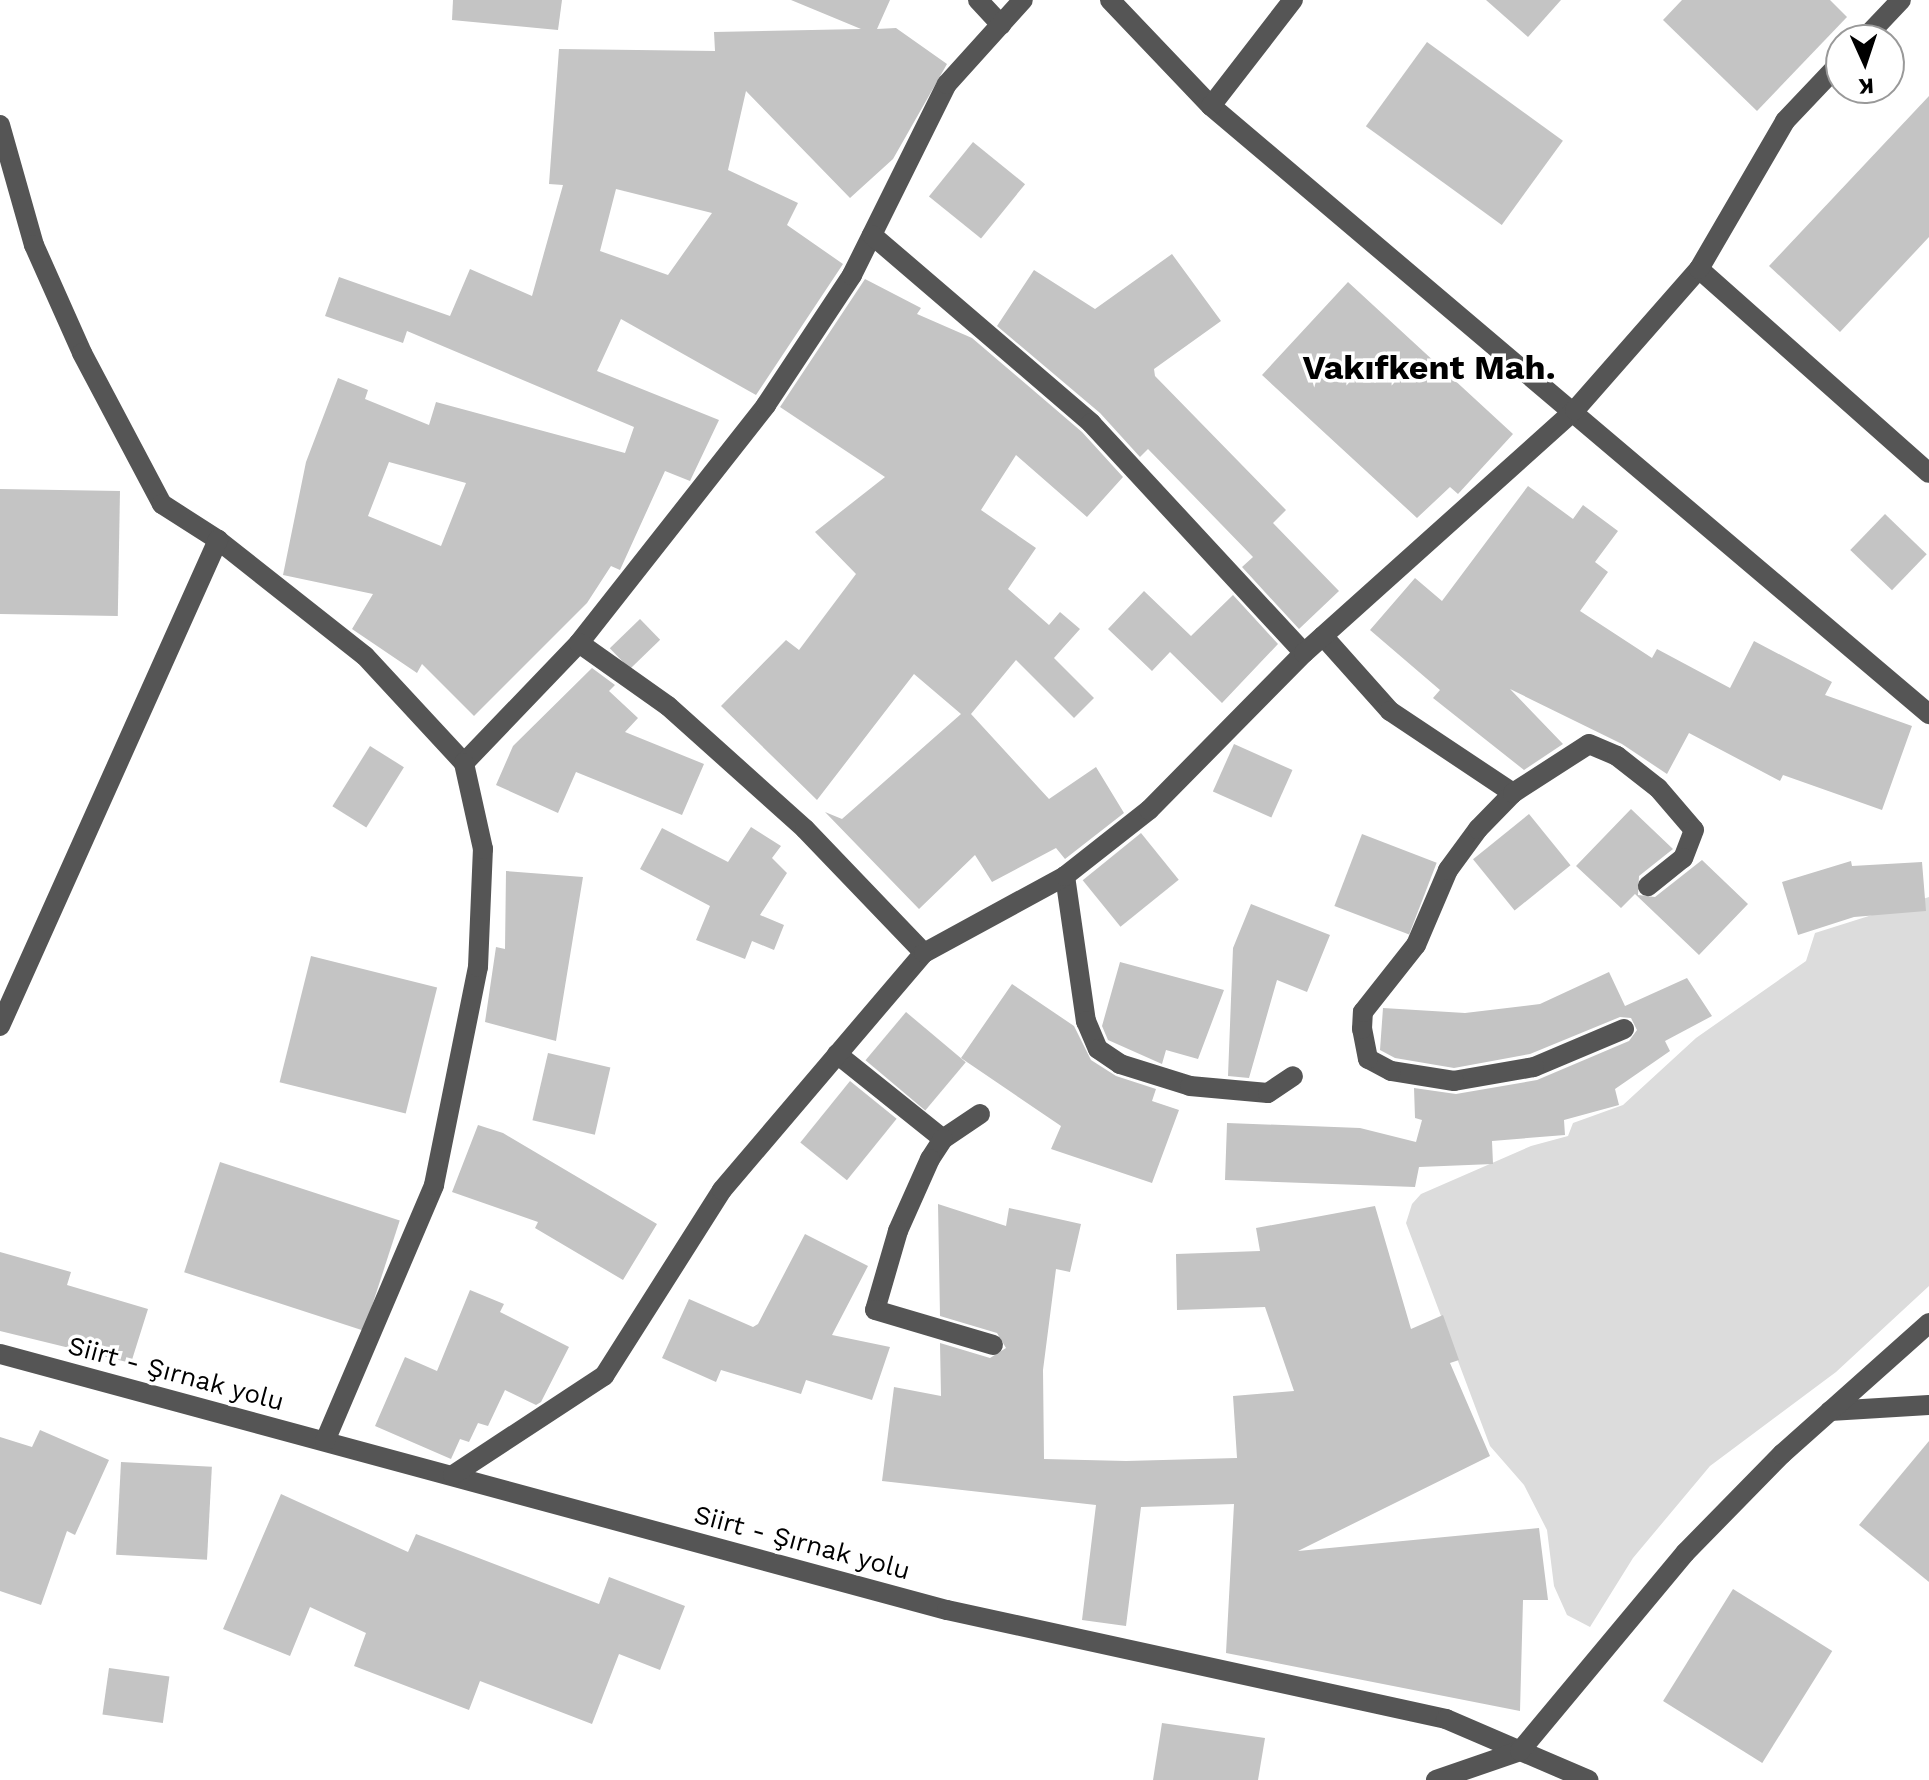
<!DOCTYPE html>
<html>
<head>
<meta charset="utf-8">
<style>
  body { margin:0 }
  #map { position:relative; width:1929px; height:1780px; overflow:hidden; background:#fff; font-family:"Work Sans",sans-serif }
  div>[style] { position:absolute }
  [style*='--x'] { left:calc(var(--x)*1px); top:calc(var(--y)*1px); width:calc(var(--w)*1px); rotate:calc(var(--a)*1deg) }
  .green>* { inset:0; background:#dcdcdc }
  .building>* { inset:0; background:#c4c4c4; transform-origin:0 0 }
  .minor>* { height:20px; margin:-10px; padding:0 10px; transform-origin:10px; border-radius:10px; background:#555 }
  span { translate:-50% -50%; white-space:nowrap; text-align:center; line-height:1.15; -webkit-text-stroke:7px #fff; paint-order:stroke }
  .street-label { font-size:26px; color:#000 }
  .district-label { font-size:34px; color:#000; font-weight:700 }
  .north { position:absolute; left:1825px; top:24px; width:80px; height:80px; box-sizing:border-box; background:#fff; border:2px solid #999; border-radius:50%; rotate:177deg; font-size:22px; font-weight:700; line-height:32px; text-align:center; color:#000 }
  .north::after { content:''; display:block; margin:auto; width:28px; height:36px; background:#000; clip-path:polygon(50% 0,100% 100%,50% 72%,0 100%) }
</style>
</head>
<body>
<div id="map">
  <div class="green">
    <i style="clip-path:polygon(1929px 897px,1929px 1286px,1836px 1372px,1710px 1466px,1633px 1558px,1590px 1627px,1567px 1615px,1554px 1586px,1547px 1530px,1524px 1485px,1490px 1446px,1406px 1223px,1412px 1204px,1421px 1194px,1531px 1146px,1568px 1136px,1573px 1123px,1623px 1105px,1696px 1038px,1806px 961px,1815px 933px)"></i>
  </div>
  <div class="building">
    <i style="clip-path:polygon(453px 0,562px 0,558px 30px,452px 20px)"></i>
    <i style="clip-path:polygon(evenodd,791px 0,890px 0,877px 29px,896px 28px,947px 64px,893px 159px,850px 198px,746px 91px,728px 170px,798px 203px,787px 225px,843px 264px,756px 395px,621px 319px,597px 371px,719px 420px,690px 481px,665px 471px,620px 570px,611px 566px,587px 603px,474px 716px,422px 664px,417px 673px,352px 629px,373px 594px,283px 575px,306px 462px,338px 378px,368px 390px,365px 399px,429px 425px,436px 402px,625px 453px,634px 427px,407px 331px,403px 343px,325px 316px,339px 277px,450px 316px,470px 269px,532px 296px,563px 185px,549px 184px,559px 49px,715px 51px,714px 32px,861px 29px,791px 0,616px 189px,712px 213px,668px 275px,600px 251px,616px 189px,791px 0,389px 462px,466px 483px,441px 546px,368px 516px,389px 462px)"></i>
    <i style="clip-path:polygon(1486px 0,1561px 0,1528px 37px)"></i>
    <i style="clip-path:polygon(1682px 0,1830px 0,1847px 17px,1757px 111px,1663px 20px)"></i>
    <i style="left:1427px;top:42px;width:168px;height:104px;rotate:36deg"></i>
    <i style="clip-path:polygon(1929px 96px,1929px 237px,1840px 332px,1769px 266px)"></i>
    <i style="left:973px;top:142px;width:67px;height:70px;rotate:39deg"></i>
    <i style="clip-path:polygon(1172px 254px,1221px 321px,1154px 369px,1155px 376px,1286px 510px,1273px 523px,1339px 591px,1299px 629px,1242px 567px,1253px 557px,1187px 489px,1148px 449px,1140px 457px,1100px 413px,997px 326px,1034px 270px,1095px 309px)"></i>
    <i style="clip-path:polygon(865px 279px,921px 308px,917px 314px,972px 338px,1082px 432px,1123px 477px,1087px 517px,1016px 455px,981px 510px,1036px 548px,1008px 589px,1049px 625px,1060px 612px,1080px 629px,1054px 658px,1094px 698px,1074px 718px,1016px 660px,971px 714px,1049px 799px,1096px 767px,1124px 813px,1065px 859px,1056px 848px,992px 882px,975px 855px,919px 909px,825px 812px,842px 819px,961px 714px,914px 674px,817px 800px,721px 706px,786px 640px,799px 650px,856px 574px,815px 532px,885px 477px,780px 407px)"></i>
    <i style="clip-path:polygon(1348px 282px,1513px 434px,1458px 494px,1450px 487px,1417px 518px,1262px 375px)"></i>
    <i style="clip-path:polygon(1528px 486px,1573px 519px,1583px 505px,1618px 531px,1595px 562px,1608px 572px,1580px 611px,1652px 658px,1657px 649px,1730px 688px,1754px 641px,1832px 682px,1825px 695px,1912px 726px,1882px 810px,1783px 775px,1780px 781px,1689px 733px,1667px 774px,1622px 744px,1510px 689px,1563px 744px,1524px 770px,1433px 698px,1440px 690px,1370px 630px,1415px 578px,1442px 601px)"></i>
    <i style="left:0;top:489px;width:120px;height:125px;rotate:1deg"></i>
    <i style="left:1885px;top:514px;width:58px;height:50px;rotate:44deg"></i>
    <i style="clip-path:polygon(1144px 591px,1191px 636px,1233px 595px,1278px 644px,1222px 703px,1170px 652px,1152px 671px,1108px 629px)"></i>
    <i style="left:640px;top:619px;width:29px;height:42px;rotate:46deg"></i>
    <i style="clip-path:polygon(592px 668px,615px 685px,609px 691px,638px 718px,625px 732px,704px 764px,682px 815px,576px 772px,558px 813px,496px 785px,513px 746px)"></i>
    <i style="left:1234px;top:744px;width:64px;height:52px;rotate:24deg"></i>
    <i style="left:370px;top:746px;width:40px;height:71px;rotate:32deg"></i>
    <i style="clip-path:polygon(1631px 809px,1673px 849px,1639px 876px,1638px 895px,1655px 897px,1702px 860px,1748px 904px,1699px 955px,1635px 894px,1621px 908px,1576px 866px)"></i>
    <i style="left:1529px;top:814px;width:66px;height:72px;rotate:51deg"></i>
    <i style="clip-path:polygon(751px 827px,781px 846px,772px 858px,787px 873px,760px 915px,784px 925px,774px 950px,752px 941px,745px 959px,696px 940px,710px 906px,640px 869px,662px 828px,728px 862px)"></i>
    <i style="left:1141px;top:833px;width:60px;height:75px;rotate:51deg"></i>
    <i style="left:1362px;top:834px;width:80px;height:77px;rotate:21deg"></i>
    <i style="clip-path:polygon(1851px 861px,1852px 866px,1922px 862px,1926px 911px,1854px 917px,1798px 935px,1782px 882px)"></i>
    <i style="clip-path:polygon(506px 871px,583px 877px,556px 1041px,485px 1022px,496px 947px,505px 949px)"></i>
    <i style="clip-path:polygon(1251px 904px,1330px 935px,1307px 992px,1277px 980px,1249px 1078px,1228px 1076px,1233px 948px)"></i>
    <i style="left:311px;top:956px;width:130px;height:130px;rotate:14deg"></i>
    <i style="clip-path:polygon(1120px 962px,1224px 990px,1198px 1059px,1166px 1050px,1162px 1064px,1108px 1040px,1102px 1026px)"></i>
    <i style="clip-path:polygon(1609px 972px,1625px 1006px,1687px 978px,1712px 1016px,1665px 1041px,1670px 1051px,1615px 1089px,1619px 1105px,1564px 1120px,1565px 1135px,1492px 1141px,1493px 1164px,1419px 1167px,1415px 1187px,1225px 1180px,1227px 1123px,1360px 1128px,1416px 1142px,1422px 1120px,1415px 1118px,1414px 1088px,1456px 1094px,1537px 1080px,1629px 1041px,1637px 1030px,1631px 1018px,1620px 1017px,1530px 1054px,1454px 1068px,1395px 1058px,1380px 1050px,1383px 1008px,1465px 1013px,1540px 1004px)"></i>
    <i style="clip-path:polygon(1012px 984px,1074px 1026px,1091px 1060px,1116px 1076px,1156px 1089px,1152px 1101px,1179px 1110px,1152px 1183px,1051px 1149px,1061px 1126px,961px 1058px)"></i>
    <i style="left:906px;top:1012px;width:78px;height:63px;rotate:40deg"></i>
    <i style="left:548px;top:1053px;width:64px;height:69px;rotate:13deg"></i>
    <i style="left:850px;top:1081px;width:60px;height:79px;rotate:39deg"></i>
    <i style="clip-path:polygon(478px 1125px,503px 1133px,657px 1224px,623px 1280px,535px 1228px,538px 1222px,452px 1192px)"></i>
    <i style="left:220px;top:1162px;width:189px;height:116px;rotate:18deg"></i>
    <i style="clip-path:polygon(938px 1204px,1006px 1226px,1009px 1208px,1081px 1224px,1070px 1272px,1056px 1269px,1043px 1370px,1044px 1459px,1126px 1461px,1237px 1458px,1233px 1396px,1294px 1391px,1265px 1307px,1177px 1310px,1176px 1254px,1260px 1251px,1256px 1228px,1375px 1206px,1411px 1329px,1443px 1315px,1459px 1360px,1450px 1363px,1490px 1456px,1298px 1551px,1539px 1528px,1548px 1600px,1523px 1600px,1520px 1711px,1226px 1653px,1234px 1504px,1141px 1507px,1126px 1626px,1082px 1620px,1096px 1505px,882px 1481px,894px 1387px,941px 1396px,940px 1343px,990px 1358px,1006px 1348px,997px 1333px,940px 1316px)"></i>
    <i style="clip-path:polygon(805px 1234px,868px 1266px,832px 1335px,890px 1347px,872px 1400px,806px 1380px,801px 1394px,721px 1370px,716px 1382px,662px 1358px,689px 1299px,753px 1327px,758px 1324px)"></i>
    <i style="clip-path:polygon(0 1252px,71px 1272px,67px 1285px,148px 1309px,131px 1363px,0 1331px)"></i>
    <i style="clip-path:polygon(470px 1290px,504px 1304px,500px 1312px,569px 1347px,541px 1402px,536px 1405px,505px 1390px,488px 1426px,478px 1423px,469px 1442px,460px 1439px,451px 1459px,375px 1426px,405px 1357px,437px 1371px)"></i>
    <i style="clip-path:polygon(40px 1430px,109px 1460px,75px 1535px,67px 1531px,41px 1605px,0 1591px,0 1437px,32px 1447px)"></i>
    <i style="clip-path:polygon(1929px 1441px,1929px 1582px,1859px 1525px)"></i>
    <i style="left:121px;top:1462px;width:91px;height:93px;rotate:3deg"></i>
    <i style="clip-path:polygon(281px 1494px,408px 1552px,416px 1534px,599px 1604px,609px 1577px,685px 1606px,660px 1670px,619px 1654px,592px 1724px,480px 1681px,469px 1710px,354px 1666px,366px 1633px,310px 1607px,290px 1656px,223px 1629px)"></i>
    <i style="left:1733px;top:1589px;width:117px;height:132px;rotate:32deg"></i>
    <i style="left:109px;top:1668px;width:61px;height:47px;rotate:8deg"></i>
    <i style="clip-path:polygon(1162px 1723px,1265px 1738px,1258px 1780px,1153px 1780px)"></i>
  </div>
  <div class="minor">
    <i style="--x:978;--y:0;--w:34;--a:47"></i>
    <i style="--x:1110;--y:0;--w:146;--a:46.4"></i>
    <i style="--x:1211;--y:106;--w:941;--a:40.26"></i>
    <i style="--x:1863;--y:40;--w:55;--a:-46.5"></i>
    <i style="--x:1211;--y:106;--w:134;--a:-52.3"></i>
    <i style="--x:0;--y:125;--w:125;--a:74.2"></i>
    <i style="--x:34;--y:245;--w:118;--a:66"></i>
    <i style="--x:82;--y:353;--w:171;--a:62.1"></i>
    <i style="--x:162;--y:504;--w:67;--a:32.7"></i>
    <i style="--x:218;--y:540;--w:187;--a:38.3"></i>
    <i style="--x:365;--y:656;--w:146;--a:47.2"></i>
    <i style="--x:464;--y:763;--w:166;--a:-46.2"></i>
    <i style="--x:579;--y:643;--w:303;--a:-51.8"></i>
    <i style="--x:766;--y:405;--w:156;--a:-56.5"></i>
    <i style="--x:852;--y:275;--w:213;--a:-63.6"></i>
    <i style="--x:947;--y:84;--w:113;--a:-47.9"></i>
    <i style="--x:872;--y:235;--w:289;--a:40.6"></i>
    <i style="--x:1091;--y:423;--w:313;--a:47.2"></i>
    <i style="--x:1699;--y:269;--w:307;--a:41.6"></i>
    <i style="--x:1323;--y:636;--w:101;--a:48.2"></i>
    <i style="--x:1390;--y:711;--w:148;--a:33.7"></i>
    <i style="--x:579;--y:643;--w:109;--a:35.3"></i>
    <i style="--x:668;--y:706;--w:184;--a:41.9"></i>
    <i style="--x:805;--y:829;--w:172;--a:46.2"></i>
    <i style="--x:1065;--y:876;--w:147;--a:81.8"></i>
    <i style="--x:1086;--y:1021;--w:30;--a:67"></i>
    <i style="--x:1098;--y:1049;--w:27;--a:34"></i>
    <i style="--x:1120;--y:1064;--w:73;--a:17.4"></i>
    <i style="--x:1190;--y:1086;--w:78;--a:5.1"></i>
    <i style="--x:1268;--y:1093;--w:30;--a:-34"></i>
    <i style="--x:0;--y:1026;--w:533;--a:-65.84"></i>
    <i style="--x:1624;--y:1029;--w:98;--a:157.1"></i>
    <i style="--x:1534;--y:1067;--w:81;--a:170.1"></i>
    <i style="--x:1454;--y:1081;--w:64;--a:-171"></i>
    <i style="--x:1391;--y:1071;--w:26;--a:-152"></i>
    <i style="--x:1368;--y:1059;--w:31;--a:-101"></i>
    <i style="--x:1362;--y:1029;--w:17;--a:-87"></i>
    <i style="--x:1363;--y:1012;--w:85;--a:-51.7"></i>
    <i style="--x:1416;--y:945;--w:82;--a:-66.9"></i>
    <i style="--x:1448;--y:870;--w:51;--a:-53.8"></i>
    <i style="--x:1478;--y:829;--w:50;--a:-45.8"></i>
    <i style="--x:1513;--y:793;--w:90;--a:-32.8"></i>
    <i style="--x:1589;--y:744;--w:30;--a:23"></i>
    <i style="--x:1617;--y:756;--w:52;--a:38"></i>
    <i style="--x:1658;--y:788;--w:55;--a:49.4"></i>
    <i style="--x:1694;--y:830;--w:30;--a:111"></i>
    <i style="--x:1683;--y:858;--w:45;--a:141.3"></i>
    <i style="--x:837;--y:1054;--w:136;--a:38.7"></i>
    <i style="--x:980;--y:1114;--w:45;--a:146"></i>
    <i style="--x:943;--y:1139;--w:24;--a:123"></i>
    <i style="--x:930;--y:1159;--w:79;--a:114"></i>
    <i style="--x:898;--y:1231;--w:82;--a:106.2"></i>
    <i style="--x:875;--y:1310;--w:123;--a:16.5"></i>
    <i style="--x:0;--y:1354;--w:981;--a:15.13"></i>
    <i style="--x:947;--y:1610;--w:511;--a:12.32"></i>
    <i style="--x:1446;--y:1719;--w:155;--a:23.2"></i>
    <i style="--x:1830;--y:1411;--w:99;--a:-3.5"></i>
    <i style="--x:325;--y:1441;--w:278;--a:-66.9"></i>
    <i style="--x:434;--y:1185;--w:222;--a:-78.6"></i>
    <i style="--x:478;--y:967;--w:118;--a:-87.6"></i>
    <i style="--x:483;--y:849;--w:88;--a:-102.5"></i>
    <i style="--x:453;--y:1475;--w:181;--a:-33.3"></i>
    <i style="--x:604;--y:1376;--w:220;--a:-57.6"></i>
    <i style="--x:722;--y:1190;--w:311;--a:-49.6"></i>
    <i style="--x:924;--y:953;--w:161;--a:-28.6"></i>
    <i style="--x:1065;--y:876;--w:107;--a:-38.2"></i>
    <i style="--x:1149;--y:810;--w:221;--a:-45.4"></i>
    <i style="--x:1304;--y:653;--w:364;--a:-41.9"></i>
    <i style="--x:1575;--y:410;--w:188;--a:-48.7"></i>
    <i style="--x:1699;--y:269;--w:171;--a:-59.8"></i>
    <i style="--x:1785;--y:121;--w:81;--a:-46.5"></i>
    <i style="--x:1436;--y:1780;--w:89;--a:-19"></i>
    <i style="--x:1520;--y:1751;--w:258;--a:-50.2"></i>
    <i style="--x:1685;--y:1553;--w:139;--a:-45.6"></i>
    <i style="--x:1782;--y:1454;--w:197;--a:-41.7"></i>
  </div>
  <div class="street-label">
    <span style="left:176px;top:1374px;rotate:15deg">Siirt - Şırnak yolu</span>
    <span style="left:802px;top:1543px;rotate:15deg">Siirt - Şırnak yolu</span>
  </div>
  <div class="district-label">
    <span style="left:1429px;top:368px">Vakıfkent Mah.</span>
  </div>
  <div class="north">K</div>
</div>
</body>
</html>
